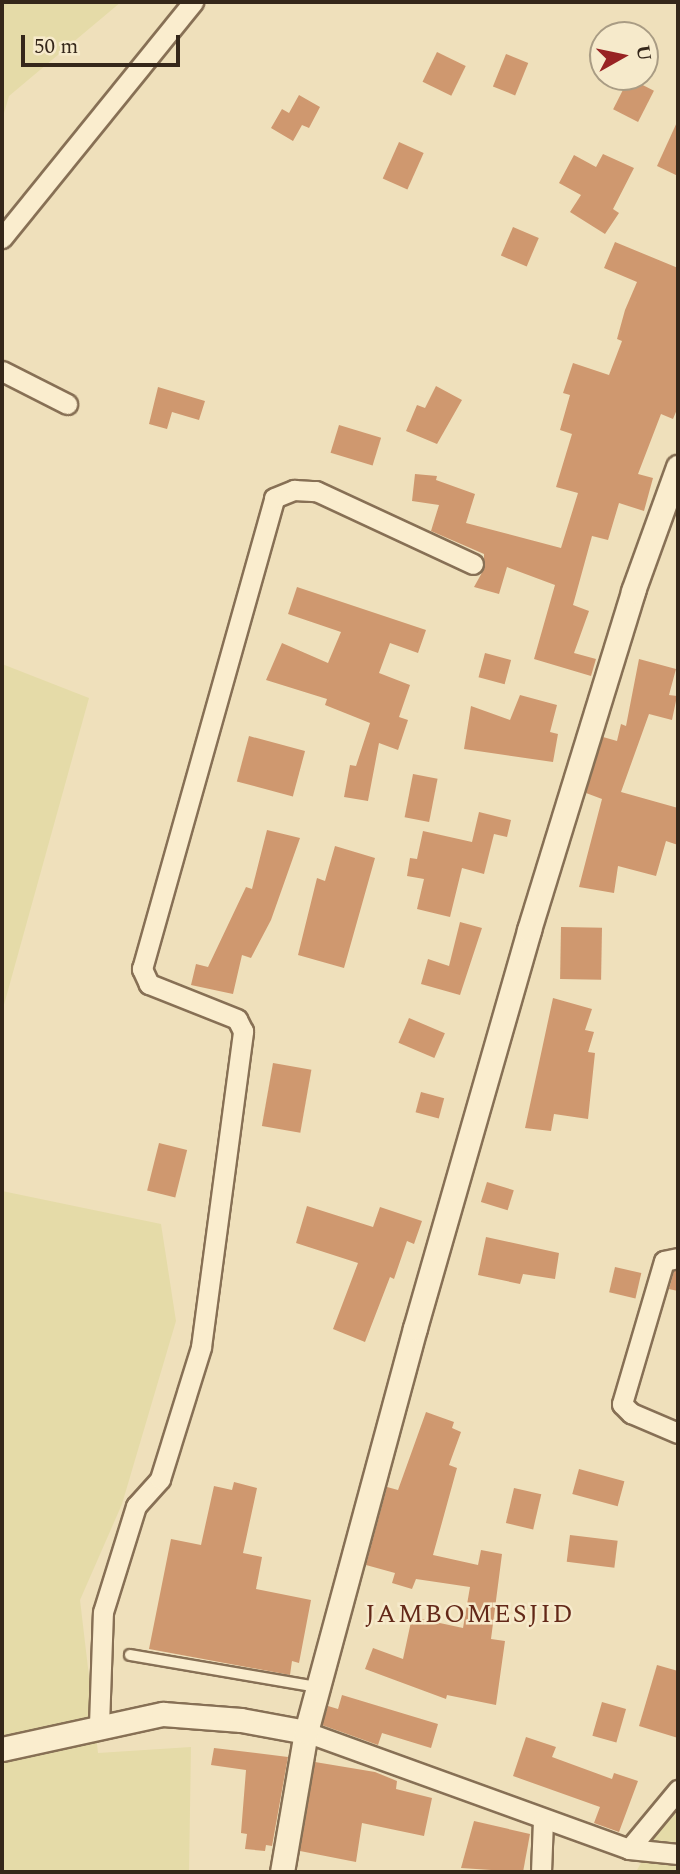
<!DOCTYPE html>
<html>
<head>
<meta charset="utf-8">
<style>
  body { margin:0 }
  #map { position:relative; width:680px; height:1874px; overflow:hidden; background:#efe0bb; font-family:Spectral,serif }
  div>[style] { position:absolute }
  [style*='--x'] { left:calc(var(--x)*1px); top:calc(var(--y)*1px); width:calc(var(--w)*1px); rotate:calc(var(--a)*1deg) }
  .farmland>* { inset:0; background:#e5dba8 }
  .building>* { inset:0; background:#cf986f; transform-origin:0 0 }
  .roads { filter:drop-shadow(2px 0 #877055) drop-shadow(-2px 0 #877055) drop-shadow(0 2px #877055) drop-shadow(0 -2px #877055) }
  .service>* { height:10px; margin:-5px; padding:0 5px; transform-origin:5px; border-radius:5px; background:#faedce }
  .minor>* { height:19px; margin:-9.5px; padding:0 9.5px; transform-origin:9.5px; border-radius:9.5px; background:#faedce }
  .tertiary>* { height:23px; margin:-11.5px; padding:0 11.5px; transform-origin:11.5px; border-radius:11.5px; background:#faedce }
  span { translate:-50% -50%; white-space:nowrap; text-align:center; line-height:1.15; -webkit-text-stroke:5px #f6eacb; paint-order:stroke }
  .quarter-label { font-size:26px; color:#632818; letter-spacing:2px }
  .frame { position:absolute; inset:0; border:4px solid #35271a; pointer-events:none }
  .north { position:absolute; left:589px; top:21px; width:70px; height:70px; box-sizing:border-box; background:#f6eacb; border:2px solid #a99c84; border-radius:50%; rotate:81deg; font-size:19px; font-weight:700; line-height:28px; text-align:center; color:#35271a }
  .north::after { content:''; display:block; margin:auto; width:24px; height:32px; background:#982323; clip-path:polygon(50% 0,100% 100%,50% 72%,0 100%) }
  .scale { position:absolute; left:21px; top:35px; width:159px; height:32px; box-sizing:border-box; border:4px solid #35271a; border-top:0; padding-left:9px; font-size:21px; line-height:24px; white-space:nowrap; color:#35271a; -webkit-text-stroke:5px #f6eacb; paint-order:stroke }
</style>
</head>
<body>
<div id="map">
  <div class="farmland">
    <i style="clip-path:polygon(2px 2px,121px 2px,9px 96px,2px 120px)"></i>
    <i style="clip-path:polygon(2px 664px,89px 698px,2px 1012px)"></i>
    <i style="clip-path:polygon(2px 1191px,161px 1224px,176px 1321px,122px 1504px,80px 1600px,98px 1753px,191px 1747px,189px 1872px,2px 1872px)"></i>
    <i style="clip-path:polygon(678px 1795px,678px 1872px,636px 1872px)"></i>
  </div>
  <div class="building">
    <i style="left:437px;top:52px;width:32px;height:33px;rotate:26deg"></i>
    <i style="left:506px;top:54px;width:24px;height:35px;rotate:22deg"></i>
    <i style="left:629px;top:78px;width:28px;height:35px;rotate:27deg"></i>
    <i style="clip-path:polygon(299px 95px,320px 107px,309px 128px,302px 125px,293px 141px,271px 128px,282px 109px,289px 113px)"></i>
    <i style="clip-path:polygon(678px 120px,678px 176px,657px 166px)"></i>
    <i style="left:399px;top:142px;width:27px;height:40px;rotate:24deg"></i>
    <i style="clip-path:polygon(603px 154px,634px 168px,613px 209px,619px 213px,605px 234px,570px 212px,581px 195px,559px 183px,574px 155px,596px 167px)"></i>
    <i style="left:513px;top:227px;width:28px;height:31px;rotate:23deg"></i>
    <i style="clip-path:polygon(615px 242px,678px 268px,678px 407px,673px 419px,661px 414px,638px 474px,653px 478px,644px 511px,619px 503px,608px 540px,592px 536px,573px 605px,589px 611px,574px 653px,596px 659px,591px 676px,534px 659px,555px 585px,507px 567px,499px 594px,474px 587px,484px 569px,484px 554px,431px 531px,439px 505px,412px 501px,415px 474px,437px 476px,436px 480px,475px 494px,466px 523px,561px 548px,578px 493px,556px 487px,572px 434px,560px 430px,570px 395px,563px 393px,573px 363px,609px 375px,622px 341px,617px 339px,625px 310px,637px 282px,604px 268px)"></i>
    <i style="clip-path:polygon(436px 386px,462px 400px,437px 444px,406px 431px,417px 405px,425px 408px)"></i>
    <i style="clip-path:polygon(158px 387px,205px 401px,199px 420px,172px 412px,167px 429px,149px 424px)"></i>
    <i style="left:339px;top:425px;width:44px;height:29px;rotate:17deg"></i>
    <i style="clip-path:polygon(297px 587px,426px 630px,418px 653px,390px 643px,379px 673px,410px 685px,399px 717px,408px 720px,398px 750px,379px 743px,368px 801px,344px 797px,350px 765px,356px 766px,370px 723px,325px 705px,327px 699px,266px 680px,282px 643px,328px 663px,341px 632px,288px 614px)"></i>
    <i style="left:485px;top:653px;width:27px;height:25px;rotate:15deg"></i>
    <i style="clip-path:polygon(639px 659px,676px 669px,669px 695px,677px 696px,672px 720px,649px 714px,621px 792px,678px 808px,678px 845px,666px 841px,656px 876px,618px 866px,614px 893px,579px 887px,602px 799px,586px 793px,603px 737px,617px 741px,621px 724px,626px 726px)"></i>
    <i style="clip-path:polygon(520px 695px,557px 705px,550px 732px,558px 734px,553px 762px,464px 749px,471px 706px,510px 720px)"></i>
    <i style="left:249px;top:736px;width:58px;height:47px;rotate:15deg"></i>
    <i style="left:413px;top:774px;width:25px;height:44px;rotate:11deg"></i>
    <i style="clip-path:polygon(479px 812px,511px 820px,507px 837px,494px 834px,484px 874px,462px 868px,450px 917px,417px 909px,424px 879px,407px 876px,410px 858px,417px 859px,423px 831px,472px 842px)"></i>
    <i style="clip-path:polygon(267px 830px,300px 838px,271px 920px,251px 958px,242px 955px,233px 994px,191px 985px,196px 964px,208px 967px,246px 887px,252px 889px)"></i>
    <i style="clip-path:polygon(335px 846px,375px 858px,344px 968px,298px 955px,317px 878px,325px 881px)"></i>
    <i style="clip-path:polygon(460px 922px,482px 928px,460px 995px,421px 984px,428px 959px,449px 966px)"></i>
    <i style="left:561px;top:927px;width:41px;height:52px;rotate:1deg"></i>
    <i style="clip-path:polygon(553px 998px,592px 1009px,585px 1030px,594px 1032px,588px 1052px,595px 1053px,588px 1119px,554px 1114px,551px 1131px,525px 1128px)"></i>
    <i style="left:409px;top:1018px;width:39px;height:27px;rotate:23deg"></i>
    <i style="left:273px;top:1063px;width:39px;height:64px;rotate:10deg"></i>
    <i style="left:421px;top:1092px;width:24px;height:21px;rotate:15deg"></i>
    <i style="left:159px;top:1143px;width:29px;height:49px;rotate:14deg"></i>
    <i style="left:487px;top:1182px;width:28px;height:21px;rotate:17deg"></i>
    <i style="clip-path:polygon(307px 1206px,373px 1227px,380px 1207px,422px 1221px,414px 1244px,407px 1241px,394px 1279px,390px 1277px,365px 1342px,333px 1329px,358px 1263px,296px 1243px)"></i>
    <i style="clip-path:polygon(486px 1237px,559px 1253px,555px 1279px,523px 1274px,520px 1284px,478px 1275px)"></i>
    <i style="left:615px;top:1267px;width:27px;height:26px;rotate:13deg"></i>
    <i style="clip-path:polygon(678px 1270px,678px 1291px,669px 1289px,674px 1271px)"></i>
    <i style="clip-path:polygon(426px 1412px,454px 1422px,452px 1428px,461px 1432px,449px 1465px,457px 1468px,433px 1555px,478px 1565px,481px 1550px,502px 1554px,491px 1639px,505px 1641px,496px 1705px,447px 1695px,446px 1699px,365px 1669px,373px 1648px,403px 1659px,412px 1617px,463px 1628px,470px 1587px,416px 1579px,412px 1589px,392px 1583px,395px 1573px,366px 1565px,387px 1487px,398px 1490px)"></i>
    <i style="left:579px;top:1469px;width:47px;height:26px;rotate:15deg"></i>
    <i style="clip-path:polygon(234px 1482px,257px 1488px,243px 1553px,262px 1557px,256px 1589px,311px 1600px,299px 1663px,292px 1661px,290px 1675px,149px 1649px,171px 1539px,201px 1545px,214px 1486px,232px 1490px)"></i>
    <i style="left:514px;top:1488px;width:28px;height:36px;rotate:13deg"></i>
    <i style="left:570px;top:1535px;width:48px;height:27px;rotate:7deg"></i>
    <i style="clip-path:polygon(657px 1665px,678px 1671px,678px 1738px,639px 1726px)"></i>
    <i style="clip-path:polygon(342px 1695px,438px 1724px,431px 1748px,382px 1733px,378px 1745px,322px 1725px,328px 1706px,338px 1709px)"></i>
    <i style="left:602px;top:1702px;width:25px;height:35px;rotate:16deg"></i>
    <i style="clip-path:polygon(526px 1737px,556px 1747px,552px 1757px,612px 1779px,614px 1773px,638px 1781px,619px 1832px,594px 1823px,600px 1807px,513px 1776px)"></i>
    <i style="clip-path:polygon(214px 1748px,288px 1757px,272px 1846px,266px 1845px,265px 1851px,245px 1849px,247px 1834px,241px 1833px,246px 1770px,211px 1765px)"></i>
    <i style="clip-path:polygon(315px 1762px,375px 1772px,397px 1781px,396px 1789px,432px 1798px,424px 1836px,362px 1823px,356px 1862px,300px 1851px)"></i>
    <i style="clip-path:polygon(474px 1821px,530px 1834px,523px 1872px,461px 1868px)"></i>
  </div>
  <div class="roads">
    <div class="service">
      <i style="--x:130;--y:1655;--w:190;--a:9.7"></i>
    </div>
    <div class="minor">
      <i style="--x:2;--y:238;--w:304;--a:-51"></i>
      <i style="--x:2;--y:371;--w:73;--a:26.9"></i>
      <i style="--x:678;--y:1258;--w:14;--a:168"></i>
      <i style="--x:664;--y:1261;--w:149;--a:106.4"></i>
      <i style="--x:622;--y:1404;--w:13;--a:45"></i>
      <i style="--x:631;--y:1413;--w:51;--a:23.1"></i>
      <i style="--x:99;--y:1725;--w:113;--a:-88"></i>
      <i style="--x:103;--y:1612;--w:111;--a:-72.7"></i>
      <i style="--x:136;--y:1506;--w:36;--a:-48"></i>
      <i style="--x:160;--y:1479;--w:138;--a:-72.7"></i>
      <i style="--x:201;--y:1347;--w:319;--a:-82.4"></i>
      <i style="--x:243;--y:1031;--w:13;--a:-117"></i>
      <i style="--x:237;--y:1019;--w:95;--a:-158.3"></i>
      <i style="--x:149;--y:984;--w:17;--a:-115"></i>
      <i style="--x:142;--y:969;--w:489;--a:-74.3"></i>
      <i style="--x:274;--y:498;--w:22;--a:-22"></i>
      <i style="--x:294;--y:490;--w:22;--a:3"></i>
      <i style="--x:316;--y:491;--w:173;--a:24.9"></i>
      <i style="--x:306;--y:1732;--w:344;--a:19.9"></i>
      <i style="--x:629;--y:1849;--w:77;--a:-50.3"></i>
      <i style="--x:629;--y:1849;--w:49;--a:5.8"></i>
      <i style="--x:541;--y:1872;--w:53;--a:-87.8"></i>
    </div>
    <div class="tertiary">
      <i style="--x:2;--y:1749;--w:165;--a:-12.3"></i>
      <i style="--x:163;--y:1714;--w:78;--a:4.4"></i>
      <i style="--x:241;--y:1720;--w:66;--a:10.5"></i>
      <i style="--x:282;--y:1872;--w:142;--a:-80.3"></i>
      <i style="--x:306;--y:1732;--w:418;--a:-74.9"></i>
      <i style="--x:415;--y:1328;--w:414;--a:-74"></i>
      <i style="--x:529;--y:930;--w:355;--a:-72.9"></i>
      <i style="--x:633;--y:591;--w:132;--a:-70.1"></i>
    </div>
  </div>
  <div class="quarter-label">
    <span style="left:470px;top:1615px">JAMBOMESJID</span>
  </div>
  <div class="frame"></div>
  <div class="north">U</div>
  <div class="scale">50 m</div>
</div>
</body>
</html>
